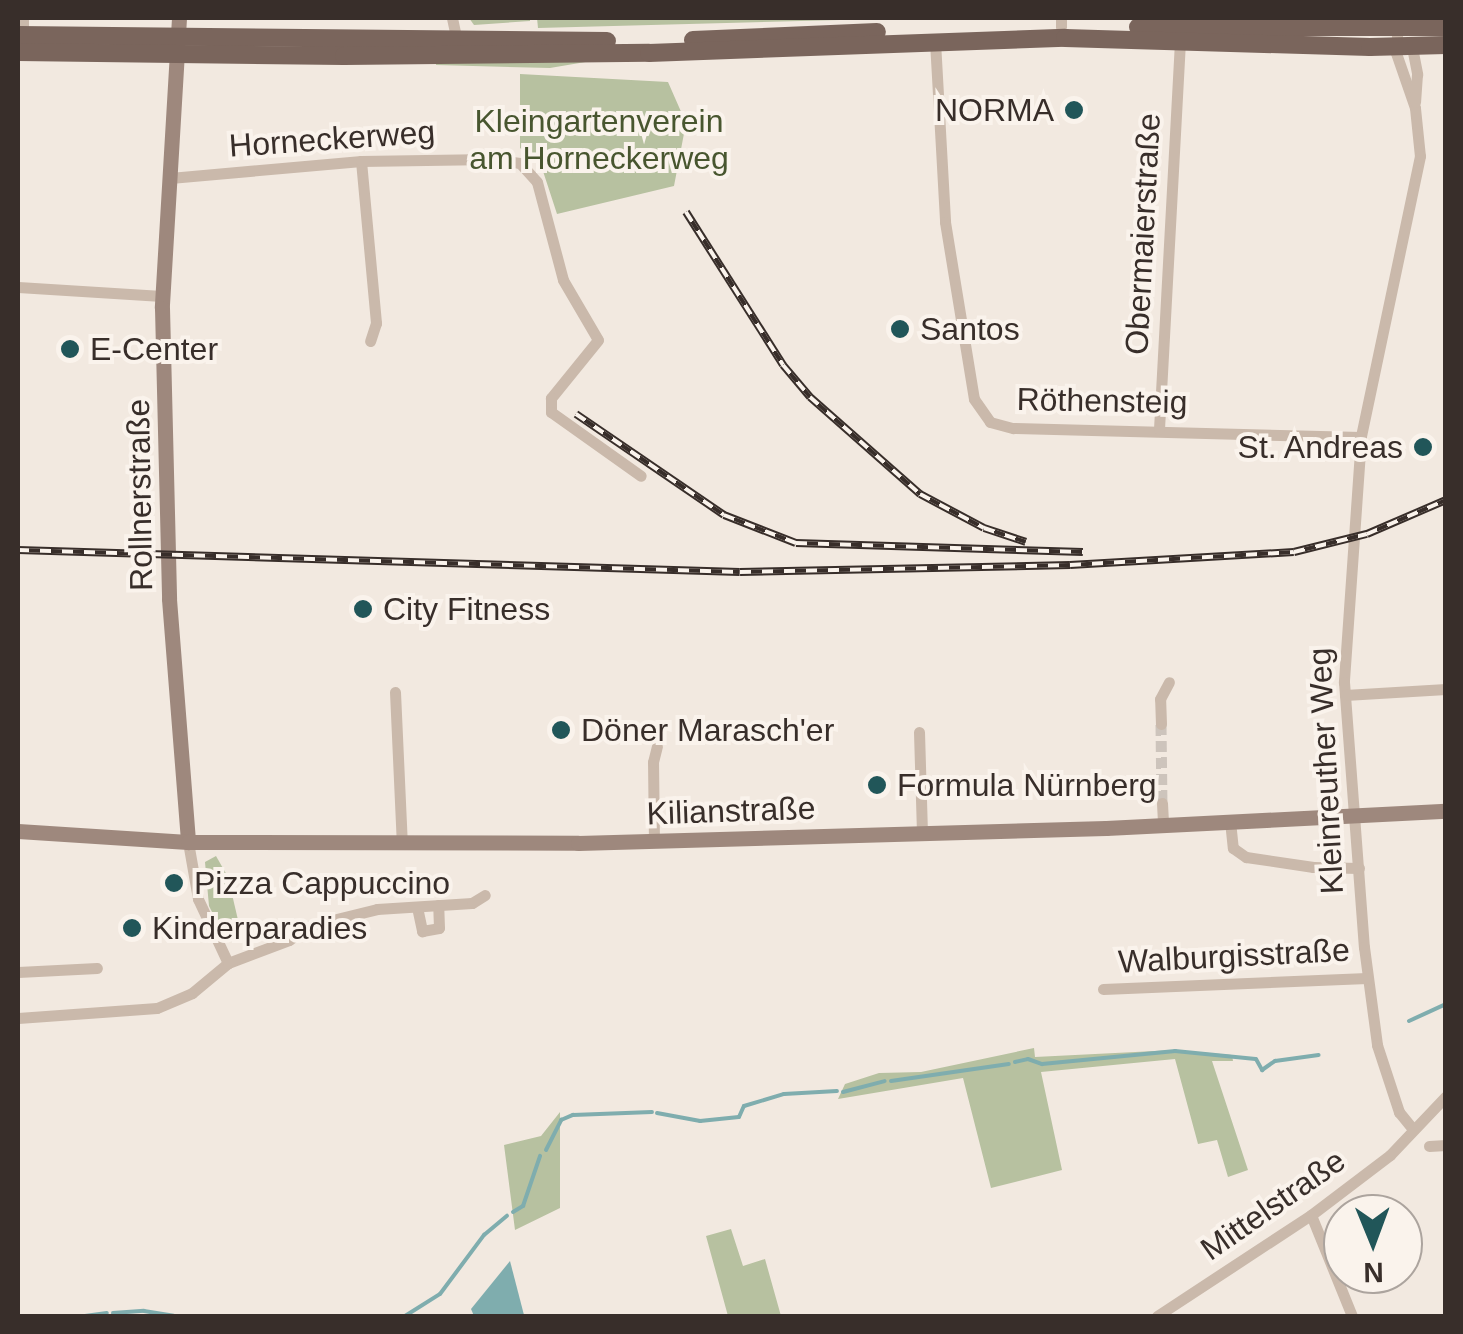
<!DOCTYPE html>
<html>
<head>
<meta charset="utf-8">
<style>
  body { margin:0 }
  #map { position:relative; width:1463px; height:1334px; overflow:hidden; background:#f2e9e0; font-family:Arial,sans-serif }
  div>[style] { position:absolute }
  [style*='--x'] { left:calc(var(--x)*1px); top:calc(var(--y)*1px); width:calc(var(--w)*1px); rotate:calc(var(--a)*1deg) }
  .green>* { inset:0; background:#b7c1a0 }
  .water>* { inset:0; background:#7fadae }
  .stream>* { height:4px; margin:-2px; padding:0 2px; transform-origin:2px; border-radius:2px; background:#7fadae }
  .street-tunnel>* { height:11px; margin-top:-5.5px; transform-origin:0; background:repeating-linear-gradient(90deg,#cdc4bc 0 11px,transparent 0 16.5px) }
  .street>* { height:11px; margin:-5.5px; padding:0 5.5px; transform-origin:5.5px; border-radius:5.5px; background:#cab9ab }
  .secondary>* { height:15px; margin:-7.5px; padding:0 7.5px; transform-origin:7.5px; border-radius:7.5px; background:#9e887d }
  .primary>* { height:18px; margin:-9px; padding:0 9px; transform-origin:9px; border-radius:9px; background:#7a655c }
  .rail>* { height:8px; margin-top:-4px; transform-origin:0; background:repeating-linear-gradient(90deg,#faf3ec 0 11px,#382e2a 0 22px); box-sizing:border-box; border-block:2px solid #382e2a }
  .dots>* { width:28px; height:28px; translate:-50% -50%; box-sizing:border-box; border:5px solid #faf3ec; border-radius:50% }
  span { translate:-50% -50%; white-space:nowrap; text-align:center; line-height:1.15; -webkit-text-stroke:8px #faf3ec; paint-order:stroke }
  .poi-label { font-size:32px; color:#382e2a }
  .right { translate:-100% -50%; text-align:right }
  .left { translate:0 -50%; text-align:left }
  .park-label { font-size:32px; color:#48562f }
  .street-label { font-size:32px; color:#382e2a }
  .frame { position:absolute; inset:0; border:20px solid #382e2a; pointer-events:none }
  .north { position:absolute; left:1323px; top:1194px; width:100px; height:100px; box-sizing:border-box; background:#faf3ec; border:2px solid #aca49e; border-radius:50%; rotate:179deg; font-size:28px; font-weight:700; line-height:40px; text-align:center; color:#382e2a }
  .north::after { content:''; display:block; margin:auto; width:35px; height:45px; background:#215659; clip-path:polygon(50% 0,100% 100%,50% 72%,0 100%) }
</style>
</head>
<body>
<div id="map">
  <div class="green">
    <i style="clip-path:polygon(469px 18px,530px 18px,530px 21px,474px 25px)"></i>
    <i style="clip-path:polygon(537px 18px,918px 18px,538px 28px)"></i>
    <i style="clip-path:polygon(609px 58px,550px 68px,436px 65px,436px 60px)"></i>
    <i style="clip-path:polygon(520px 74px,668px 82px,686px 123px,674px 186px,557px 214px,540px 162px,520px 148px)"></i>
    <i style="clip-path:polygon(216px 856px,228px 877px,238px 920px,217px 922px,209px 906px,205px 862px)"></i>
    <i style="clip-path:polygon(1034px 1048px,1035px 1057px,1175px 1050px,1232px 1055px,1233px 1061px,1212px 1061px,1248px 1170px,1228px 1177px,1217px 1140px,1198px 1144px,1175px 1059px,1041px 1072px,1062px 1170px,991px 1188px,963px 1078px,838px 1099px,845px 1084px,879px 1073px,921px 1072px)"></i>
    <i style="clip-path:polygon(560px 1112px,560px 1208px,515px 1230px,504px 1145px,541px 1136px)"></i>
    <i style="clip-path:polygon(731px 1229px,743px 1266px,765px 1259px,781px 1316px,728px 1316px,706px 1236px)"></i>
  </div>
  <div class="water">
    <i style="clip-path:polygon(510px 1261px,524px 1315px,474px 1316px,471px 1309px)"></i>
  </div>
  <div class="stream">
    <i style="--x:1409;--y:1021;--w:41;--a:-24.7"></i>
    <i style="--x:1015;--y:1062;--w:13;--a:-13"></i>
    <i style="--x:1028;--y:1059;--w:15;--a:20"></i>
    <i style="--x:1042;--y:1064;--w:134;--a:-5.6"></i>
    <i style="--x:1175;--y:1051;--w:81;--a:5.6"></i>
    <i style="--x:1256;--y:1059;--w:13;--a:61"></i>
    <i style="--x:1262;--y:1070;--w:16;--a:-35"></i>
    <i style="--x:1275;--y:1061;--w:44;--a:-7.8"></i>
    <i style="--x:891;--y:1081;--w:119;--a:-8.2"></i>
    <i style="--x:843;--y:1092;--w:43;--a:-14.7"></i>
    <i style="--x:657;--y:1113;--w:44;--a:10.5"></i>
    <i style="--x:700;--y:1121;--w:39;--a:-6"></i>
    <i style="--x:739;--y:1117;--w:12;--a:-66"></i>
    <i style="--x:744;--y:1106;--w:42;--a:-16.7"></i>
    <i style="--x:784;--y:1094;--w:53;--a:-3.2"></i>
    <i style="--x:546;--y:1150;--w:34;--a:-63"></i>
    <i style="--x:561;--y:1120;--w:13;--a:-23"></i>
    <i style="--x:573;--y:1115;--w:79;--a:-2.2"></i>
    <i style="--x:513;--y:1212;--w:12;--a:-31"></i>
    <i style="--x:523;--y:1206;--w:53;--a:-71.2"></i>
    <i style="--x:113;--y:1313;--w:31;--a:-4"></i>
    <i style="--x:144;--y:1311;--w:30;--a:9"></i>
    <i style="--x:85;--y:1316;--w:22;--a:-8"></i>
    <i style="--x:405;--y:1316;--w:41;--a:-32.2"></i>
    <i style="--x:440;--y:1294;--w:74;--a:-53.3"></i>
    <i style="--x:484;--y:1235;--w:30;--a:-40"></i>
  </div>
  <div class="street-tunnel">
    <i style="--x:1161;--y:724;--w:79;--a:89.3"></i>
  </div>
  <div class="street">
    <i style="--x:23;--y:18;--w:17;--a:90"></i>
    <i style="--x:452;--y:18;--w:24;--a:78"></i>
    <i style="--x:1061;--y:18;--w:9;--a:90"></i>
    <i style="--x:1398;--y:18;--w:35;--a:93"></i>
    <i style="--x:1396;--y:53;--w:58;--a:70.9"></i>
    <i style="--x:1415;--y:108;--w:48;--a:84.1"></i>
    <i style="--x:1420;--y:156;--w:287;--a:101.9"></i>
    <i style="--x:1361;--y:437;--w:246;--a:94"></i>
    <i style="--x:1344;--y:682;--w:266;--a:85.7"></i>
    <i style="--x:1364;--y:947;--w:99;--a:82.4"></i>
    <i style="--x:1377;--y:1045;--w:71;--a:71.8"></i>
    <i style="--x:1399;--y:1112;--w:21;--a:51"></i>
    <i style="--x:935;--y:41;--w:181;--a:86.8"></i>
    <i style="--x:945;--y:222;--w:179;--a:80.7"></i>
    <i style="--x:974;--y:399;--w:28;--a:55"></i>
    <i style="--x:990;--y:422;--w:24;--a:15"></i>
    <i style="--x:1013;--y:428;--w:348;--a:1.5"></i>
    <i style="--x:1411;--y:42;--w:33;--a:79"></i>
    <i style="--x:1417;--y:74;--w:28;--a:94"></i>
    <i style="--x:361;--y:161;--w:163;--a:84.7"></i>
    <i style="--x:376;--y:323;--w:19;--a:108"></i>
    <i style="--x:170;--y:178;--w:192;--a:-5.1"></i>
    <i style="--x:361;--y:161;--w:130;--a:-0.9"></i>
    <i style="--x:491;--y:159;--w:29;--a:8"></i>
    <i style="--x:520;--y:163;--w:25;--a:48"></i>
    <i style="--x:537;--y:182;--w:101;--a:75.1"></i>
    <i style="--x:563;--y:280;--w:69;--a:59.7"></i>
    <i style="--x:598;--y:340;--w:75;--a:129"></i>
    <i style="--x:551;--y:398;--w:14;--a:90"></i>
    <i style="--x:551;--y:412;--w:110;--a:35.4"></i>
    <i style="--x:18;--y:287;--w:144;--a:3.6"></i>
    <i style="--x:1159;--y:429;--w:389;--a:-86.9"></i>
    <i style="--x:395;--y:692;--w:152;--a:87.4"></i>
    <i style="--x:1345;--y:695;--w:101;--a:-3.4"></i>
    <i style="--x:1161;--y:724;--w:25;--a:-92"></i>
    <i style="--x:1160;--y:699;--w:19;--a:-62"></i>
    <i style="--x:919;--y:732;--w:101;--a:88.3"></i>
    <i style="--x:1162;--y:803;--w:22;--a:87"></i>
    <i style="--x:1230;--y:821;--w:27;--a:84"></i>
    <i style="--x:1233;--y:848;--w:16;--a:35"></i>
    <i style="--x:1246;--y:857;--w:68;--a:8.5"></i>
    <i style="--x:1313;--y:867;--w:46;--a:1.2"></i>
    <i style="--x:188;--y:842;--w:58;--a:80"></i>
    <i style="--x:198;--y:899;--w:71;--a:64.9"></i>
    <i style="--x:654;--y:842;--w:80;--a:-90.7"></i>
    <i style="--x:653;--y:762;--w:16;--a:-76"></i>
    <i style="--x:417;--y:907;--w:25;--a:78"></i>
    <i style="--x:422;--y:931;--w:17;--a:-10"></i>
    <i style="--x:439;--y:928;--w:23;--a:-92"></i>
    <i style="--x:18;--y:972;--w:79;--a:-2.9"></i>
    <i style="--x:1103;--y:989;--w:264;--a:-2.4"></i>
    <i style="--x:18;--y:1018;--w:139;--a:-4.1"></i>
    <i style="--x:157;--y:1008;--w:38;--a:-23"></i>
    <i style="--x:192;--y:993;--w:47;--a:-39.8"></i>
    <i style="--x:228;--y:963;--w:65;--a:-20.7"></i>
    <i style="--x:289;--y:940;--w:24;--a:-36"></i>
    <i style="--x:308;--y:926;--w:71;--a:-13.8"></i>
    <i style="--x:377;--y:909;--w:95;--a:-3.6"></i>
    <i style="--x:472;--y:903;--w:15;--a:-32"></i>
    <i style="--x:1429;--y:1146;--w:17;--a:-3"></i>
    <i style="--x:1311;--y:1215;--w:109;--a:67.9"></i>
    <i style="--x:1157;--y:1316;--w:184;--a:-33.3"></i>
    <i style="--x:1311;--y:1215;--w:99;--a:-37.2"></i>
    <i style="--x:1390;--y:1155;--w:81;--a:-46.5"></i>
  </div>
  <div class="secondary">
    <i style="--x:179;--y:18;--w:290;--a:93.4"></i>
    <i style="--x:162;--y:308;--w:291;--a:88.6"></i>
    <i style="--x:169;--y:599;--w:244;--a:85.5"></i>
    <i style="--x:18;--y:831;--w:170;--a:3.7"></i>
    <i style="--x:188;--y:842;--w:390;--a:0.1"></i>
    <i style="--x:578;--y:843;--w:528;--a:-1.63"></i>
    <i style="--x:1106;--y:828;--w:340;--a:-2.9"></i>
  </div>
  <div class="primary">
    <i style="--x:1138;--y:27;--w:308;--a:0"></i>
    <i style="--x:18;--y:35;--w:589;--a:0.58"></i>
    <i style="--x:693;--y:40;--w:184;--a:-2.5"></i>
    <i style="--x:18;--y:52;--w:326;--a:0.7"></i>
    <i style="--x:344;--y:56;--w:305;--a:-0.6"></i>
    <i style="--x:649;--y:53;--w:416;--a:-2.1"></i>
    <i style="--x:1065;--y:38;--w:305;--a:1.7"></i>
    <i style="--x:1370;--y:47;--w:76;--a:-1.5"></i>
  </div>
  <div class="rail">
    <i style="--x:686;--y:212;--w:181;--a:57.6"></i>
    <i style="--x:783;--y:365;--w:42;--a:49.8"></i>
    <i style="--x:810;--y:397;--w:147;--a:41.4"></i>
    <i style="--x:920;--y:494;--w:72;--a:28"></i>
    <i style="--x:984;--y:528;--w:44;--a:18.4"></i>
    <i style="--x:576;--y:414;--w:179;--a:34.3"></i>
    <i style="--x:724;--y:515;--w:77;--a:21.3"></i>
    <i style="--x:796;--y:543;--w:287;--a:1.8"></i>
    <i style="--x:18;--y:550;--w:722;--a:1.75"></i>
    <i style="--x:740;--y:572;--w:330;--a:-1.2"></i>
    <i style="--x:1070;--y:565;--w:224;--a:-3.3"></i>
    <i style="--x:1294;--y:552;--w:75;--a:-13.9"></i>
    <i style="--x:1367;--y:534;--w:86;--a:-23.3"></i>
  </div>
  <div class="dots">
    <i style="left:1074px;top:110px;background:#215659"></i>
    <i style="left:900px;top:329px;background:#215659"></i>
    <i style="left:70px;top:349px;background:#215659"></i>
    <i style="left:1423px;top:447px;background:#215659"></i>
    <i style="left:363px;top:609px;background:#215659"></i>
    <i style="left:561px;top:730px;background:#215659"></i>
    <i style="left:877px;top:785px;background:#215659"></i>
    <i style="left:174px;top:883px;background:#215659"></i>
    <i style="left:132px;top:928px;background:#215659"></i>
  </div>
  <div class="poi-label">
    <span class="right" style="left:1054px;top:110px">NORMA</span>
    <span class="left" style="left:920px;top:329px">Santos</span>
    <span class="left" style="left:90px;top:349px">E-Center</span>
    <span class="right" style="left:1403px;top:447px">St. Andreas</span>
    <span class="left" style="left:383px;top:609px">City Fitness</span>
    <span class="left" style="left:581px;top:730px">Döner Marasch'er</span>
    <span class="left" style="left:897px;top:785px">Formula Nürnberg</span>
    <span class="left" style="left:194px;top:883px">Pizza Cappuccino</span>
    <span class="left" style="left:152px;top:928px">Kinderparadies</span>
  </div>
  <div class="park-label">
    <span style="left:599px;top:140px">Kleingartenverein<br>am Horneckerweg</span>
  </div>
  <div class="street-label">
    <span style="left:332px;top:139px;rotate:-4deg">Horneckerweg</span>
    <span style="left:1143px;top:234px;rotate:-87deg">Obermaierstraße</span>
    <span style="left:1102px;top:401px;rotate:1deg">Röthensteig</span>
    <span style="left:140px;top:495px;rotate:-91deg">Rollnerstraße</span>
    <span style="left:1326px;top:771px;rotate:-93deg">Kleinreuther Weg</span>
    <span style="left:731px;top:811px;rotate:-2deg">Kilianstraße</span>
    <span style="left:1234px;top:956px;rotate:-3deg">Walburgisstraße</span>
    <span style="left:1273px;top:1205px;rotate:-35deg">Mittelstraße</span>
  </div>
  <div class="frame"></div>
  <div class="north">N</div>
</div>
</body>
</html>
